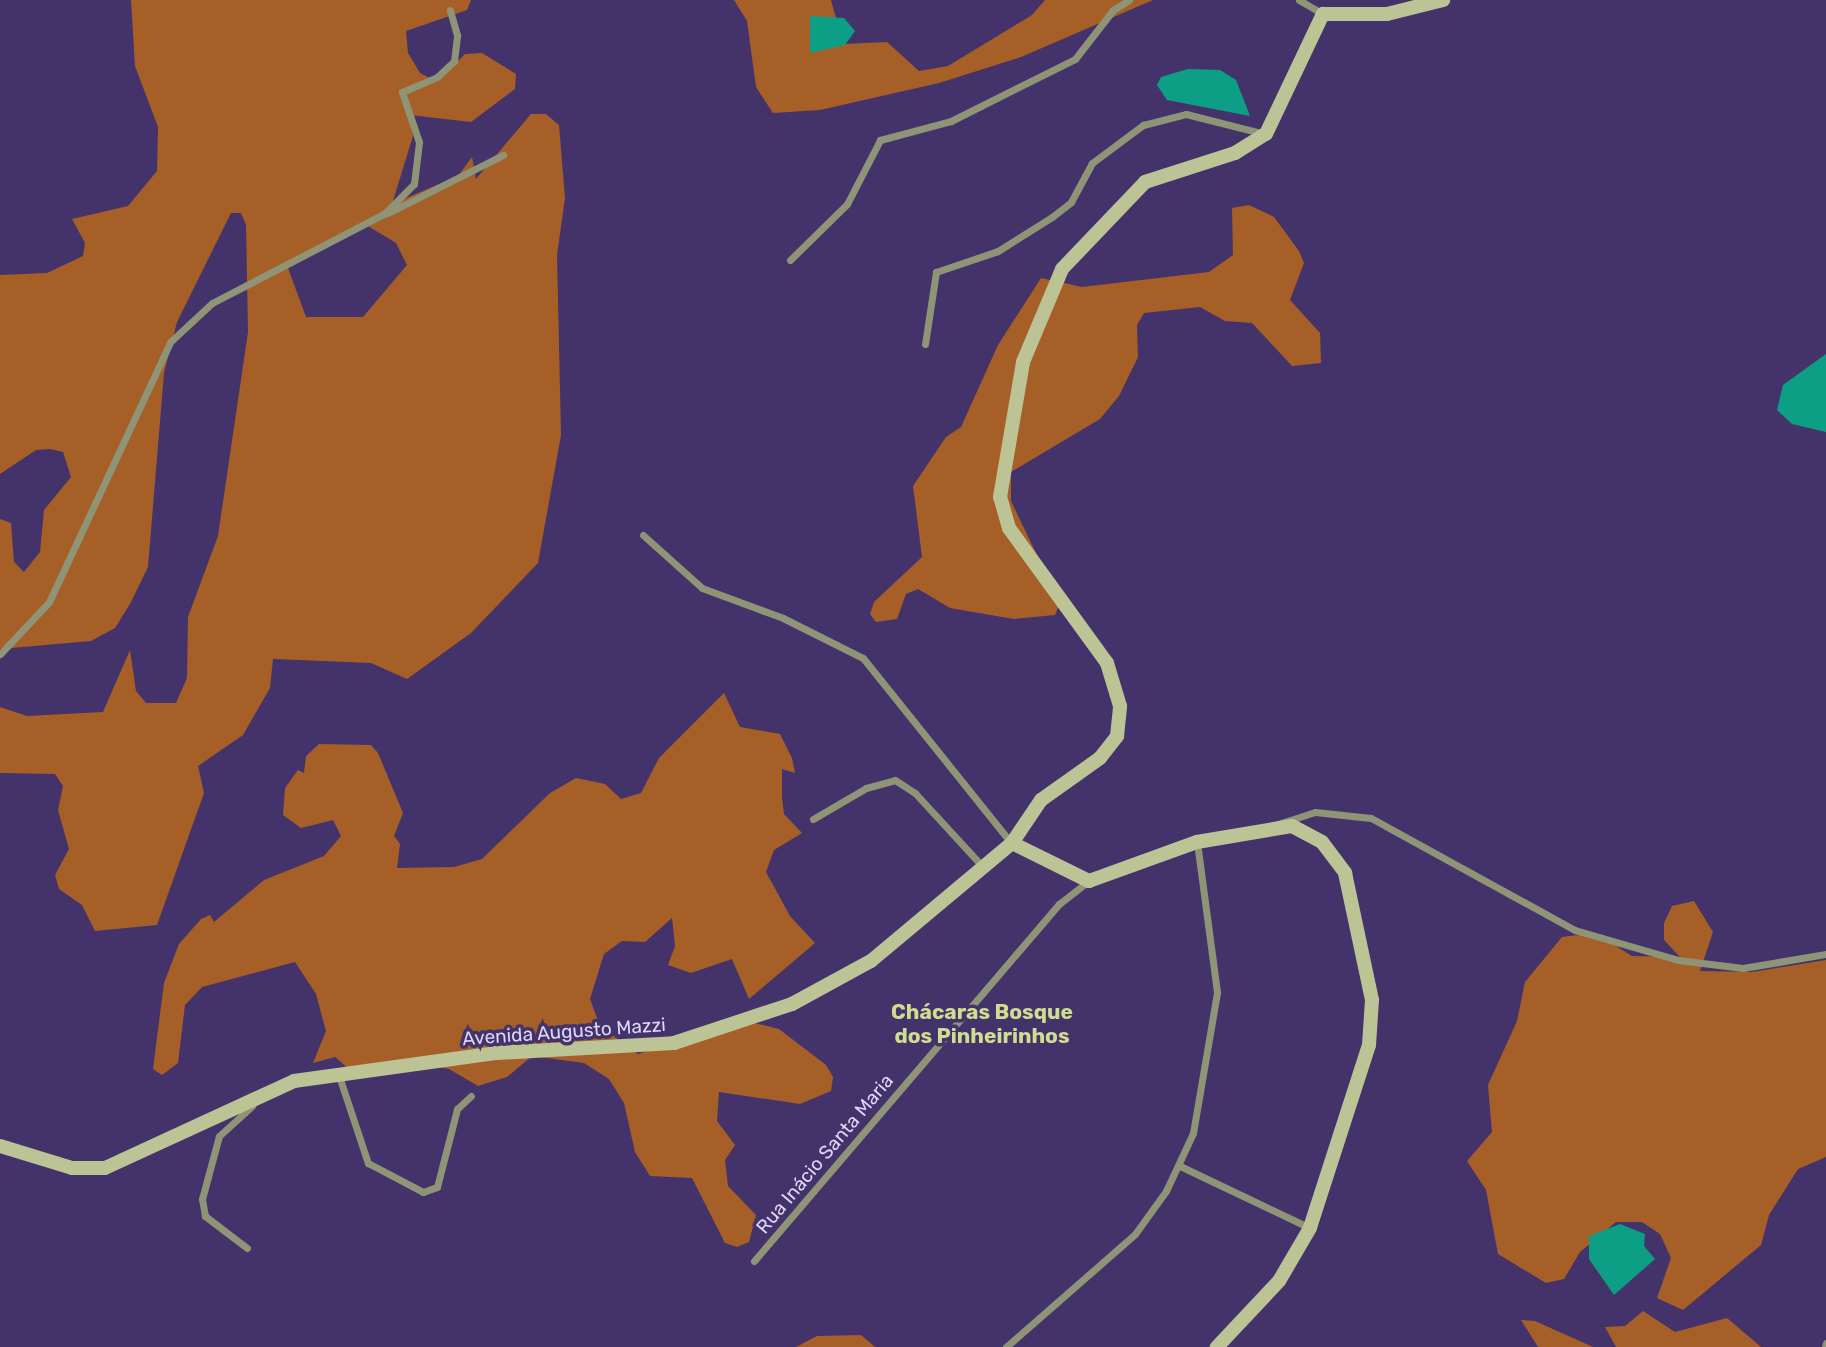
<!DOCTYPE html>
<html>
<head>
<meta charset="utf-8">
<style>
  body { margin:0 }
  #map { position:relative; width:1826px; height:1347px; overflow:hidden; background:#44336b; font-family:Rubik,sans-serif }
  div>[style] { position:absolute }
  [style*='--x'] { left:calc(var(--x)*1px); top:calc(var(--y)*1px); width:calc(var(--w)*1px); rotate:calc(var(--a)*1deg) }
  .forest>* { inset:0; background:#a65f26 }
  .water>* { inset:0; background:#0d9f85 }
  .street>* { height:7px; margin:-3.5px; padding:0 3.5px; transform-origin:3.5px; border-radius:3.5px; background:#8f9477 }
  .secondary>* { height:14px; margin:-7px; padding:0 7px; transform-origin:7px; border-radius:7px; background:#bcc394 }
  span { translate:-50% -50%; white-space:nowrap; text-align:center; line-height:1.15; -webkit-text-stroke:7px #44336b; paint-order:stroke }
  .street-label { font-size:19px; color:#ddd6f8 }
  .neighbourhood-label { font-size:21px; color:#d0dc8e; font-weight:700 }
</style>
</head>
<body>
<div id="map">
  <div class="forest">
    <i style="clip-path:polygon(evenodd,131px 0,471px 0,467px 10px,406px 31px,408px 53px,420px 73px,437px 82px,465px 54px,482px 53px,516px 74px,515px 89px,471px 122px,410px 115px,413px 136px,392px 204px,458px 176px,472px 157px,476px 179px,531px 114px,546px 114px,559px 125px,565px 198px,557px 255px,561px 435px,538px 563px,471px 633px,407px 679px,371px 663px,273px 659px,270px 688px,243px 735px,198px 766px,204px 793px,157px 925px,95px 931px,82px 905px,59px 889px,55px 875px,69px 849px,58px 810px,63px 786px,55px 774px,0 773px,0 707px,27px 716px,103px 712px,130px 650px,136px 691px,146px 703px,176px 703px,187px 678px,188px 617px,218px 536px,248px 332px,246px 225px,241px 213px,231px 213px,177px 322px,164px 373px,148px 567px,130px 604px,115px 628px,91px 641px,0 649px,0 519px,11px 523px,14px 562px,24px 572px,40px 552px,44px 510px,71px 477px,63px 452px,50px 449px,36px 450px,0 474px,0 275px,47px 273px,83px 256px,85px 243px,72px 219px,128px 206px,157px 171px,158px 127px,135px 66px,131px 0,363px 223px,396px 243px,407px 265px,363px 317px,306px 317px,288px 268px,363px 223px)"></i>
    <i style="clip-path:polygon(734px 0,831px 0,843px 44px,887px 42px,919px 71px,948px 66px,1032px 15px,1045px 0,1153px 0,1021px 57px,939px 83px,820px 110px,773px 113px,756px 87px,747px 21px)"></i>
    <i style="clip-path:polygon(1249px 205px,1274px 217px,1299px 251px,1304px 263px,1290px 300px,1320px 333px,1321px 363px,1292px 366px,1252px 323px,1225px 321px,1200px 307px,1144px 313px,1137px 325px,1138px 357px,1119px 396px,1100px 419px,1011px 472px,1011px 501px,1060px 603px,1055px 615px,1014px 619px,950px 608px,918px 589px,906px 594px,897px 619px,876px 622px,870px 614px,874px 602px,922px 557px,913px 486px,946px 437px,961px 427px,998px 345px,1041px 278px,1082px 287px,1209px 272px,1233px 255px,1232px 208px)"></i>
    <i style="clip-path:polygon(724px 693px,740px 727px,780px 734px,792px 758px,795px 773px,782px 769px,782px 798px,784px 814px,802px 833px,774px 850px,766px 872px,790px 916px,815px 943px,749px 999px,732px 959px,691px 973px,668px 965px,675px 946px,672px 918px,645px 942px,622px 941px,604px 954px,590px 999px,600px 1026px,638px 1054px,742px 1020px,779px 1029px,826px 1065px,833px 1077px,831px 1091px,800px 1104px,719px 1092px,717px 1121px,735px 1145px,725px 1160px,728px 1186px,756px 1215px,749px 1242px,737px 1247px,725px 1243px,692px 1178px,650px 1176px,635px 1152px,624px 1103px,609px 1079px,584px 1063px,532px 1056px,507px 1077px,478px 1086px,449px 1069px,421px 1064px,349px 1069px,335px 1057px,313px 1063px,326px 1031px,316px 994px,295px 962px,202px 987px,185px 1005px,178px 1063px,162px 1075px,153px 1069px,164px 983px,179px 944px,201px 919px,210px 915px,214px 922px,264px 880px,324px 856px,341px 836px,333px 820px,301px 828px,283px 815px,285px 788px,298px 770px,304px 773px,306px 756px,319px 744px,371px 745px,378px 753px,403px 813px,394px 836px,400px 844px,397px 868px,454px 867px,482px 859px,550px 793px,576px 778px,605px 784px,621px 799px,641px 793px,659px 758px)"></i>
    <i style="clip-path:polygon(1694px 901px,1713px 932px,1700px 971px,1752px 972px,1826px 960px,1826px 1157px,1798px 1169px,1769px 1215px,1761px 1245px,1683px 1310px,1657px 1298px,1671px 1258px,1660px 1234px,1642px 1222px,1616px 1222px,1580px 1252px,1564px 1279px,1546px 1283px,1498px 1254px,1486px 1190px,1467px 1161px,1492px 1132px,1488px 1085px,1517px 1021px,1525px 982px,1562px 937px,1595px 933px,1632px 956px,1680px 957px,1664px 940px,1664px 923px,1672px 906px)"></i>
    <i style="clip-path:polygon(1643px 1311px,1675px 1332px,1727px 1318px,1761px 1347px,1616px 1347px,1605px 1327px,1625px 1326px)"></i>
    <i style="clip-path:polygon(1521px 1320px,1535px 1321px,1593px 1347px,1538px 1347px)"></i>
    <i style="clip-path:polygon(861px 1335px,875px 1347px,796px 1347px,817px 1336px)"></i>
  </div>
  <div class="water">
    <i style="clip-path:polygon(810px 16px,844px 18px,855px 31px,845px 45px,810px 53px)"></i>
    <i style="clip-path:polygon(1188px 69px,1220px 70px,1236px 80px,1250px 116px,1167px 100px,1157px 85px,1161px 77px)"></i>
    <i style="clip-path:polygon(1826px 354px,1826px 432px,1792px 424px,1777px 410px,1783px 385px)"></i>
    <i style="clip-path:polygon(1620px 1224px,1645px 1234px,1644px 1246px,1655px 1259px,1614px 1295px,1589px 1259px,1589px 1236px)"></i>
  </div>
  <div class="street">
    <i style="--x:1299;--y:0;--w:28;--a:30"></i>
    <i style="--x:388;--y:213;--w:129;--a:-26.8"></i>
    <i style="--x:790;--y:260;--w:80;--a:-44.5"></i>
    <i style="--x:847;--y:204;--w:72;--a:-62.7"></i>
    <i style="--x:880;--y:140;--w:73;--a:-15"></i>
    <i style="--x:951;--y:121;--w:139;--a:-26.6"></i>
    <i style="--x:1075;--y:59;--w:62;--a:-52.2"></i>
    <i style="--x:1113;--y:10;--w:19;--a:-32"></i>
    <i style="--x:925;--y:344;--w:73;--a:-81.3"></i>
    <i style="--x:936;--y:272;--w:65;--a:-18.7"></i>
    <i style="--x:998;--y:251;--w:64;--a:-32.2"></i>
    <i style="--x:1052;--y:217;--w:24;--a:-38"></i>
    <i style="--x:1071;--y:202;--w:44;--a:-61.7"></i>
    <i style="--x:1092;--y:163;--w:64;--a:-36.7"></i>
    <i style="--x:1143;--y:125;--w:44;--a:-14.3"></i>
    <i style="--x:1186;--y:114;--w:81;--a:14.2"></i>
    <i style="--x:643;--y:535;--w:79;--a:41.9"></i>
    <i style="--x:702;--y:588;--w:86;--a:20.3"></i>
    <i style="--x:783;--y:618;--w:89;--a:26.6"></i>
    <i style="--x:863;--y:658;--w:237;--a:51.3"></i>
    <i style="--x:0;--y:654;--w:71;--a:-46.7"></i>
    <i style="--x:49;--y:602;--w:287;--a:-65"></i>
    <i style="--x:170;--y:342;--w:57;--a:-42.9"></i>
    <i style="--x:212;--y:303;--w:194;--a:-27.4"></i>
    <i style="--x:384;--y:214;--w:42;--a:-45"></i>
    <i style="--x:414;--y:184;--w:42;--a:-83.2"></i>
    <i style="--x:419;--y:142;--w:53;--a:-108.8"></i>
    <i style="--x:402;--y:92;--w:38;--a:-23"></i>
    <i style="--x:437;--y:77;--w:23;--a:-43"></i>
    <i style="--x:454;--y:61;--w:26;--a:-83"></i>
    <i style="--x:457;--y:35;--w:26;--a:-106"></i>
    <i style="--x:813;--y:819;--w:61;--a:-30.3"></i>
    <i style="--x:866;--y:788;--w:30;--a:-15"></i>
    <i style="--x:895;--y:780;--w:24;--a:33"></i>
    <i style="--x:915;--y:793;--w:100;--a:47.4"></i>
    <i style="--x:1275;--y:825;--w:42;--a:-18"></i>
    <i style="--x:1315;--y:812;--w:56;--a:6.1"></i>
    <i style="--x:1371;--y:818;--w:233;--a:28.8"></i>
    <i style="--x:1575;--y:930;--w:107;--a:16.2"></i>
    <i style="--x:1678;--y:960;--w:65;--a:7"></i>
    <i style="--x:1743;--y:968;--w:84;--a:-9.6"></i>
    <i style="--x:339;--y:1076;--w:92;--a:71.6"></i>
    <i style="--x:368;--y:1163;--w:62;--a:27.8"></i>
    <i style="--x:423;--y:1192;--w:15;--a:-20"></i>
    <i style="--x:437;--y:1187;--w:81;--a:-75.6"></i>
    <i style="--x:457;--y:1109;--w:19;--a:-43"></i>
    <i style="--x:1180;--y:1166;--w:144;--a:25.5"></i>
    <i style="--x:247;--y:1248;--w:53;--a:-142.7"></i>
    <i style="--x:205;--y:1216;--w:17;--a:-100"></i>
    <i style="--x:202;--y:1199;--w:65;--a:-74.9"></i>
    <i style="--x:219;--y:1136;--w:45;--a:-42.3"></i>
    <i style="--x:754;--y:1261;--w:470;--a:-49.5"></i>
    <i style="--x:1059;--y:904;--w:37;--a:-38"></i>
    <i style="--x:1006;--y:1347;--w:171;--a:-41.2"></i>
    <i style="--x:1135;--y:1234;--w:53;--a:-54.2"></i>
    <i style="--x:1166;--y:1191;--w:64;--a:-65"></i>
    <i style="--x:1193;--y:1133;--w:143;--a:-80.3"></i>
    <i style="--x:1217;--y:992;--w:151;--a:-97.6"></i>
    <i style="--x:1825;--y:1347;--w:4;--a:-76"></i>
  </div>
  <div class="secondary">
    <i style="--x:1012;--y:843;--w:86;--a:26.3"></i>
    <i style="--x:1089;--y:881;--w:115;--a:-19.9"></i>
    <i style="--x:1197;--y:842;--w:96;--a:-9.6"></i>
    <i style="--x:1292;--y:826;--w:34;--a:28"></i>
    <i style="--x:1322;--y:842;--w:39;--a:53"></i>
    <i style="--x:1345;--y:873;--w:130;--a:78"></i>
    <i style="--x:1372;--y:1000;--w:45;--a:93.8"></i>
    <i style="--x:1369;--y:1045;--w:192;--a:107.9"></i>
    <i style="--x:1310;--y:1228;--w:61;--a:120.3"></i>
    <i style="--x:1279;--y:1281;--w:91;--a:133.2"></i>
    <i style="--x:0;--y:1146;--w:75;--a:17"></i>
    <i style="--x:72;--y:1168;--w:33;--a:0"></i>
    <i style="--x:105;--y:1168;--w:208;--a:-24.7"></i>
    <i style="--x:294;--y:1081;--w:205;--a:-7.9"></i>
    <i style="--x:497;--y:1053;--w:177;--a:-3.2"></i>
    <i style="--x:674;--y:1043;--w:124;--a:-18.3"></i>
    <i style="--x:792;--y:1004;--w:90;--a:-28.6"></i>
    <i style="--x:871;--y:961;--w:184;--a:-39.9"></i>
    <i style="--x:1012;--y:843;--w:52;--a:-56"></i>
    <i style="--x:1041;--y:800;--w:72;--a:-35.4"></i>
    <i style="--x:1100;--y:758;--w:28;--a:-52"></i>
    <i style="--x:1117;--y:736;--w:30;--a:-84"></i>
    <i style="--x:1120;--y:706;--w:45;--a:-106.8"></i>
    <i style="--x:1107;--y:663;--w:167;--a:-126"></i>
    <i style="--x:1009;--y:528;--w:32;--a:-106"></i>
    <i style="--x:1000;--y:497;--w:137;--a:-80.3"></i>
    <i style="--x:1023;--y:362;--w:101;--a:-67.2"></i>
    <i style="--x:1062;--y:269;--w:120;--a:-46.3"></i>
    <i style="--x:1145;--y:182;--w:95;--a:-17.9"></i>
    <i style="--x:1235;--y:153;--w:36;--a:-32"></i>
    <i style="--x:1266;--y:134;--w:133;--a:-64.6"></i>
    <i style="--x:1323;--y:14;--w:64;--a:0"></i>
    <i style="--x:1387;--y:14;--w:58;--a:-14"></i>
  </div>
  <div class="street-label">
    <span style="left:564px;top:1032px;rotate:-4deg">Avenida Augusto Mazzi</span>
    <span style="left:825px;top:1154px;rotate:-50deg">Rua Inácio Santa Maria</span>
  </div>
  <div class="neighbourhood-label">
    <span style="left:982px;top:1024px">Chácaras Bosque<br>dos Pinheirinhos</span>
  </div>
</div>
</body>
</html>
